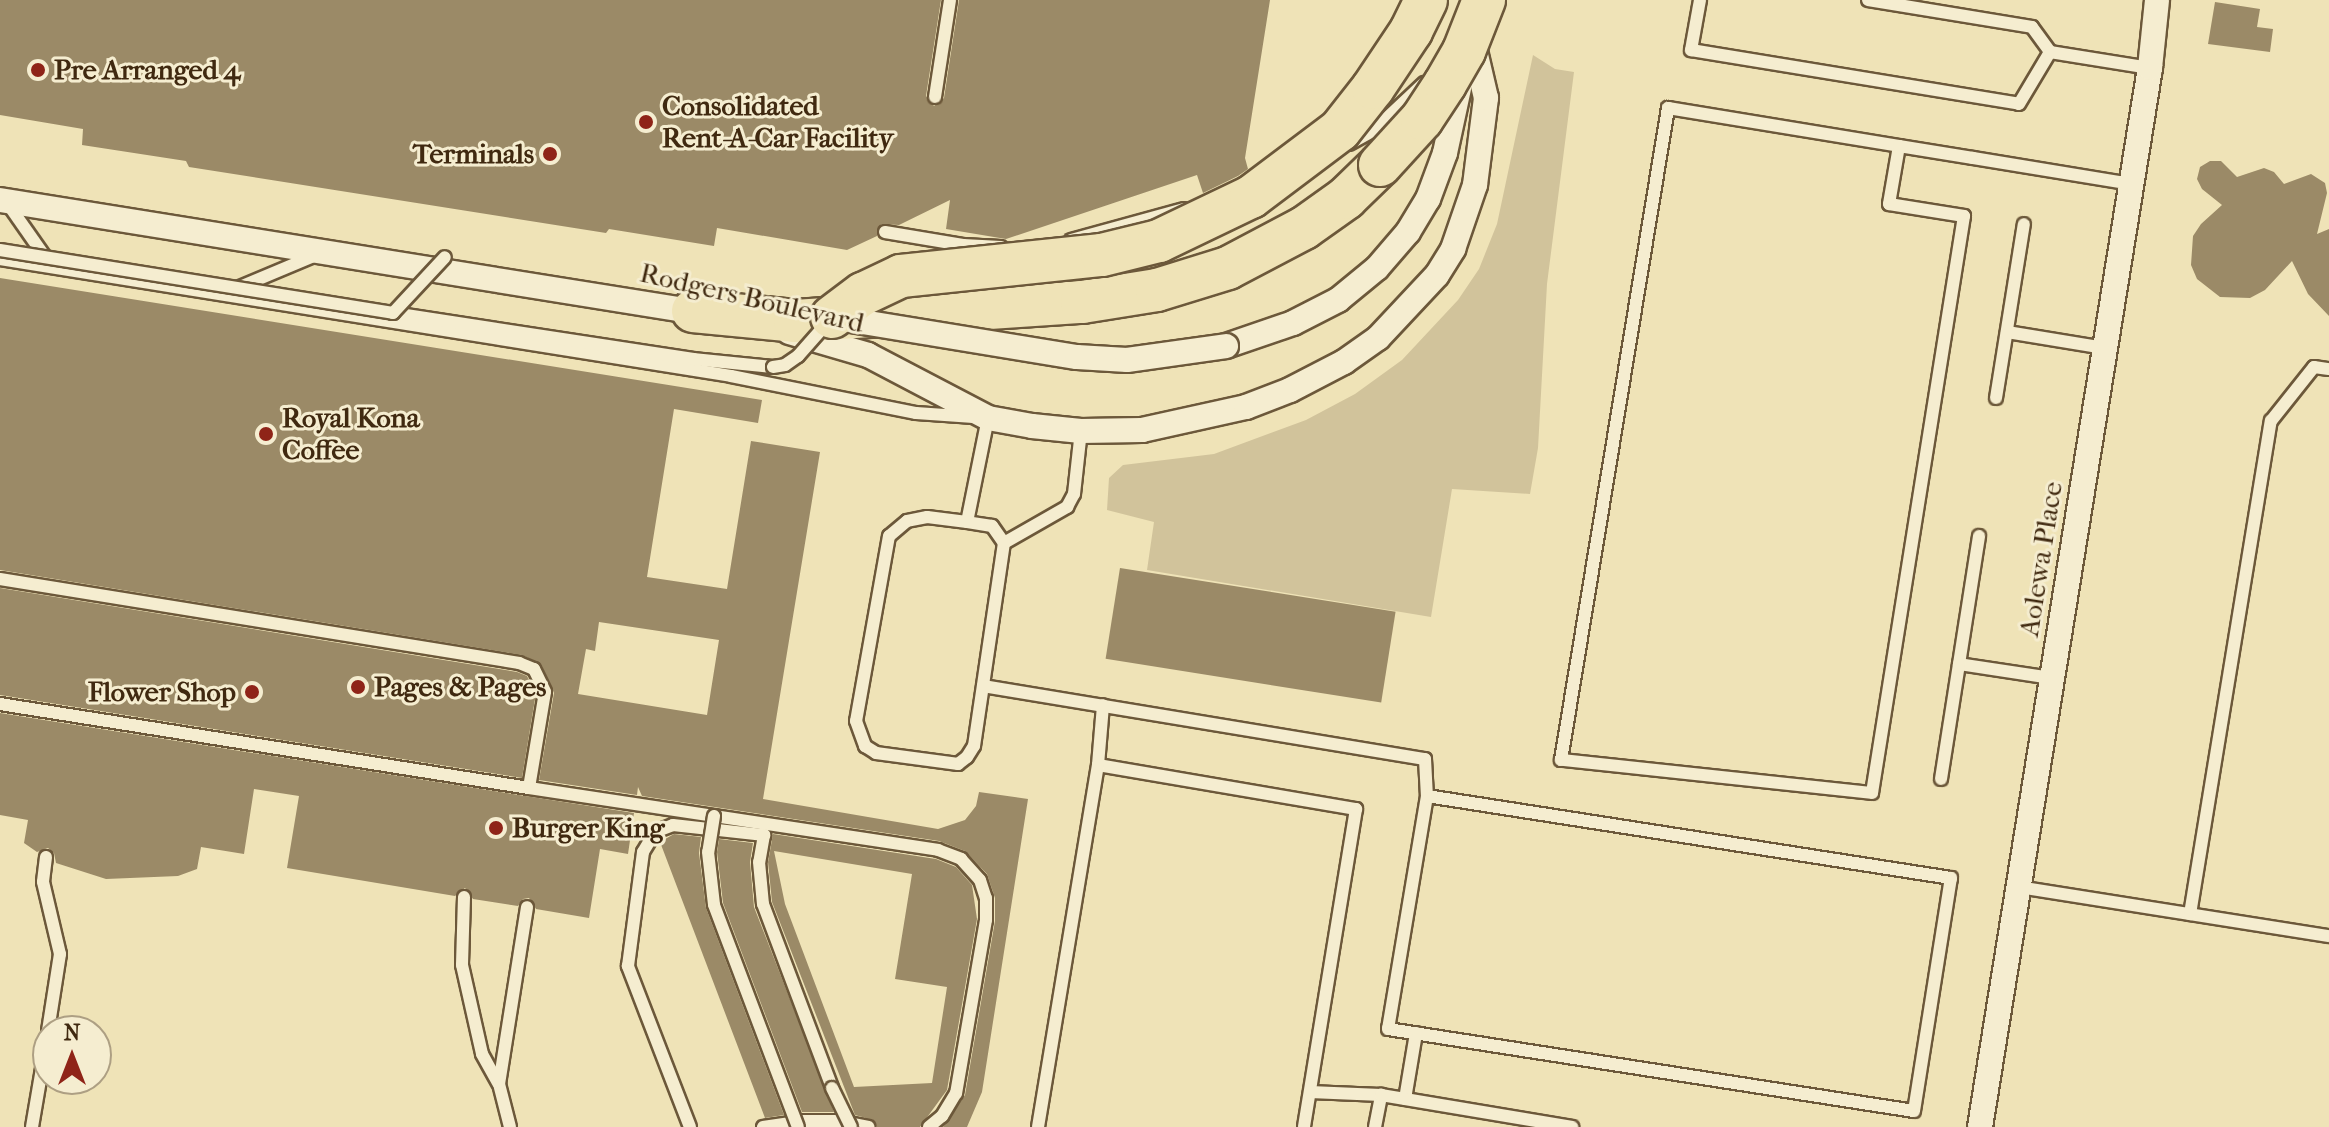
<!DOCTYPE html>
<html>
<head>
<meta charset="utf-8">
<style>
  body { margin:0 }
  #map { position:relative; width:2329px; height:1127px; overflow:hidden; background:#efe3b7; font-family:"IM FELL French Canon",serif }
  div>[style] { position:absolute }
  [style*='--x'] { left:calc(var(--x)*1px); top:calc(var(--y)*1px); width:calc(var(--w)*1px); rotate:calc(var(--a)*1deg) }
  .green>* { inset:0; background:#d1c39b }
  .building>* { inset:0; background:#9b8a67; transform-origin:0 0 }
  .roads { filter:drop-shadow(2px 0 #6c583a) drop-shadow(-2px 0 #6c583a) drop-shadow(0 2px #6c583a) drop-shadow(0 -2px #6c583a) }
  .service>* { height:12px; margin:-6px; padding:0 6px; transform-origin:6px; border-radius:6px; background:#f5edd0 }
  .minor>* { height:24px; margin:-12px; padding:0 12px; transform-origin:12px; border-radius:12px; background:#f5edd0 }
  .motorway>* { height:42px; margin:-21px; padding:0 21px; transform-origin:21px; border-radius:21px; background:#efe3b7 }
  .bridges { filter:drop-shadow(2px 0 #6c583a) drop-shadow(-2px 0 #6c583a) drop-shadow(0 2px #6c583a) drop-shadow(0 -2px #6c583a) }
  .service-bridge>* { height:12px; margin:-6px; padding:0 6px; transform-origin:6px; border-radius:6px; background:#f5edd0 }
  .minor-bridge>* { height:24px; margin:-12px; padding:0 12px; transform-origin:12px; border-radius:12px; background:#f5edd0 }
  .motorway-bridge>* { height:42px; margin:-21px; padding:0 21px; transform-origin:21px; border-radius:21px; background:#efe3b7 }
  .dots>* { width:22px; height:22px; translate:-50% -50%; box-sizing:border-box; border:4px solid #f5edd0; border-radius:50% }
  span { translate:-50% -50%; white-space:nowrap; text-align:center; line-height:1.15; -webkit-text-stroke:6px #f5edd0; paint-order:stroke }
  .poi-label { font-size:28px; color:#402910; font-weight:700 }
  .left { translate:0 -50%; text-align:left }
  .right { translate:-100% -50%; text-align:right }
  .street-label { font-size:28px; color:#402910 }
  .north { position:absolute; left:32px; top:1015px; width:80px; height:80px; box-sizing:border-box; background:#f5edd0; border:2px solid #ad9f83; border-radius:50%; rotate:0deg; font-size:22px; font-weight:700; line-height:32px; text-align:center; color:#402910 }
  .north::after { content:''; display:block; margin:auto; width:28px; height:36px; background:#8f2418; clip-path:polygon(50% 0,100% 100%,50% 72%,0 100%) }
</style>
</head>
<body>
<div id="map">
  <div class="green">
    <i style="clip-path:polygon(1533px 55px,1555px 69px,1574px 72px,1547px 284px,1538px 448px,1530px 494px,1452px 489px,1431px 617px,1147px 570px,1154px 522px,1107px 510px,1109px 478px,1123px 465px,1214px 454px,1306px 420px,1355px 394px,1402px 360px,1458px 300px,1479px 269px,1497px 224px)"></i>
  </div>
  <div class="building">
    <i style="clip-path:polygon(0 0,941px 0,926px 96px,934px 106px,944px 98px,959px 0,1270px 0,1245px 158px,1248px 169px,1238px 176px,1203px 193px,1197px 175px,1006px 239px,946px 229px,950px 200px,899px 225px,881px 224px,877px 236px,847px 250px,717px 228px,714px 246px,609px 229px,606px 233px,189px 167px,186px 161px,82px 145px,83px 129px,0 115px)"></i>
    <i style="clip-path:polygon(2215px 2px,2260px 9px,2257px 27px,2273px 29px,2270px 52px,2208px 44px)"></i>
    <i style="clip-path:polygon(2210px 161px,2221px 161px,2237px 177px,2264px 168px,2274px 172px,2284px 184px,2311px 174px,2325px 183px,2327px 193px,2317px 234px,2329px 229px,2329px 316px,2308px 294px,2292px 261px,2265px 290px,2250px 298px,2220px 297px,2197px 279px,2191px 265px,2193px 236px,2201px 224px,2222px 205px,2202px 189px,2197px 179px,2200px 167px)"></i>
    <i style="clip-path:polygon(evenodd,0 278px,762px 400px,758px 423px,674px 409px,647px 577px,727px 589px,751px 441px,820px 452px,763px 799px,938px 829px,965px 820px,976px 806px,979px 792px,1028px 799px,982px 1092px,967px 1127px,943px 1127px,965px 1095px,995px 921px,995px 898px,987px 874px,965px 851px,939px 841px,642px 796px,638px 787px,637px 795px,539px 780px,554px 693px,541px 664px,522px 655px,0 570px,0 278px,599px 622px,719px 640px,707px 715px,578px 694px,586px 649px,595px 651px,599px 622px)"></i>
    <i style="left:1120px;top:568px;width:279px;height:92px;rotate:9deg"></i>
    <i style="clip-path:polygon(0 588px,517px 672px,527px 676px,536px 693px,522px 778px,0 695px)"></i>
    <i style="clip-path:polygon(0 713px,634px 813px,628px 854px,600px 849px,589px 918px,536px 909px,529px 898px,523px 899px,518px 906px,473px 899px,465px 888px,455px 896px,287px 868px,299px 796px,254px 789px,244px 854px,201px 847px,197px 869px,178px 876px,106px 879px,56px 863px,54px 853px,48px 848px,37px 852px,24px 843px,28px 820px,0 815px)"></i>
    <i style="clip-path:polygon(674px 834px,701px 837px,699px 853px,706px 908px,784px 1115px,765px 1118px,660px 842px)"></i>
    <i style="clip-path:polygon(evenodd,773px 834px,936px 859px,956px 867px,972px 885px,977px 919px,947px 1090px,920px 1127px,877px 1127px,873px 1120px,855px 1115px,772px 902px,768px 862px,773px 834px,774px 851px,912px 874px,895px 979px,947px 987px,932px 1083px,854px 1087px,785px 904px,774px 851px)"></i>
    <i style="clip-path:polygon(719px 839px,753px 843px,750px 862px,754px 907px,834px 1112px,802px 1112px,723px 903px,717px 852px)"></i>
  </div>
  <div class="roads">
    <div class="service">
      <i style="--x:1700;--y:0;--w:51;--a:100.2"></i>
      <i style="--x:1691;--y:50;--w:332;--a:9.3"></i>
      <i style="--x:2019;--y:104;--w:61;--a:-59.2"></i>
      <i style="--x:1868;--y:0;--w:166;--a:9.3"></i>
      <i style="--x:2032;--y:27;--w:31;--a:54"></i>
      <i style="--x:2050;--y:52;--w:101;--a:9.1"></i>
      <i style="--x:935;--y:97;--w:98;--a:-81.2"></i>
      <i style="--x:1349;--y:144;--w:29;--a:-29"></i>
      <i style="--x:1374;--y:130;--w:69;--a:-43.2"></i>
      <i style="--x:1899;--y:146;--w:59;--a:99.8"></i>
      <i style="--x:1889;--y:204;--w:76;--a:9.1"></i>
      <i style="--x:1964;--y:216;--w:584;--a:99.06"></i>
      <i style="--x:1872;--y:793;--w:313;--a:-173.9"></i>
      <i style="--x:1561;--y:760;--w:661;--a:-80.68"></i>
      <i style="--x:1668;--y:108;--w:234;--a:9.3"></i>
      <i style="--x:1899;--y:146;--w:75;--a:9.2"></i>
      <i style="--x:1973;--y:158;--w:160;--a:9.3"></i>
      <i style="--x:8;--y:204;--w:73;--a:55"></i>
      <i style="--x:885;--y:232;--w:79;--a:9.5"></i>
      <i style="--x:963;--y:245;--w:38;--a:3"></i>
      <i style="--x:1071;--y:240;--w:117;--a:-15.3"></i>
      <i style="--x:0;--y:259;--w:740;--a:9.09"></i>
      <i style="--x:731;--y:376;--w:189;--a:11.3"></i>
      <i style="--x:916;--y:413;--w:72;--a:4"></i>
      <i style="--x:988;--y:418;--w:106;--a:101.4"></i>
      <i style="--x:967;--y:522;--w:40;--a:-172.9"></i>
      <i style="--x:927;--y:517;--w:20;--a:169"></i>
      <i style="--x:907;--y:521;--w:23;--a:140"></i>
      <i style="--x:889;--y:536;--w:188;--a:100.1"></i>
      <i style="--x:856;--y:721;--w:27;--a:70"></i>
      <i style="--x:865;--y:746;--w:13;--a:32"></i>
      <i style="--x:876;--y:753;--w:83;--a:7.6"></i>
      <i style="--x:958;--y:764;--w:11;--a:-38"></i>
      <i style="--x:967;--y:757;--w:13;--a:-58"></i>
      <i style="--x:974;--y:746;--w:205;--a:-81.6"></i>
      <i style="--x:1004;--y:543;--w:21;--a:-125"></i>
      <i style="--x:992;--y:526;--w:25;--a:-171"></i>
      <i style="--x:235;--y:289;--w:86;--a:-22.7"></i>
      <i style="--x:393;--y:313;--w:304;--a:8.7"></i>
      <i style="--x:693;--y:359;--w:80;--a:5.7"></i>
      <i style="--x:2007;--y:332;--w:99;--a:9.3"></i>
      <i style="--x:1996;--y:398;--w:176;--a:-80.9"></i>
      <i style="--x:1004;--y:543;--w:73;--a:-29.7"></i>
      <i style="--x:1067;--y:507;--w:15;--a:-62"></i>
      <i style="--x:1074;--y:494;--w:63;--a:-83.7"></i>
      <i style="--x:0;--y:579;--w:526;--a:9.19"></i>
      <i style="--x:519;--y:663;--w:16;--a:22"></i>
      <i style="--x:534;--y:669;--w:25;--a:64"></i>
      <i style="--x:545;--y:692;--w:97;--a:99.5"></i>
      <i style="--x:529;--y:788;--w:536;--a:-170.98"></i>
      <i style="--x:1959;--y:664;--w:94;--a:8.6"></i>
      <i style="--x:983;--y:686;--w:448;--a:9.4"></i>
      <i style="--x:1425;--y:759;--w:37;--a:87"></i>
      <i style="--x:1427;--y:796;--w:236;--a:99.5"></i>
      <i style="--x:1388;--y:1029;--w:532;--a:8.86"></i>
      <i style="--x:1914;--y:1111;--w:236;--a:-81"></i>
      <i style="--x:1951;--y:878;--w:530;--a:-171.11"></i>
      <i style="--x:1098;--y:765;--w:262;--a:9.7"></i>
      <i style="--x:1356;--y:809;--w:322;--a:99.3"></i>
      <i style="--x:1941;--y:779;--w:246;--a:-81.1"></i>
      <i style="--x:529;--y:788;--w:414;--a:8.6"></i>
      <i style="--x:938;--y:850;--w:25;--a:21"></i>
      <i style="--x:961;--y:859;--w:28;--a:48"></i>
      <i style="--x:980;--y:880;--w:19;--a:72"></i>
      <i style="--x:986;--y:898;--w:22;--a:90"></i>
      <i style="--x:986;--y:920;--w:176;--a:99.8"></i>
      <i style="--x:956;--y:1093;--w:27;--a:121"></i>
      <i style="--x:942;--y:1116;--w:17;--a:140"></i>
      <i style="--x:46;--y:857;--w:25;--a:97"></i>
      <i style="--x:43;--y:882;--w:74;--a:76.7"></i>
      <i style="--x:60;--y:954;--w:78;--a:98.9"></i>
      <i style="--x:2019;--y:887;--w:314;--a:9"></i>
      <i style="--x:464;--y:897;--w:68;--a:91.7"></i>
      <i style="--x:462;--y:965;--w:91;--a:77.3"></i>
      <i style="--x:482;--y:1054;--w:33;--a:61"></i>
      <i style="--x:2190;--y:914;--w:500;--a:-80.7"></i>
      <i style="--x:2271;--y:421;--w:69;--a:-51.5"></i>
      <i style="--x:2314;--y:367;--w:15;--a:8"></i>
      <i style="--x:1310;--y:1092;--w:71;--a:2.4"></i>
      <i style="--x:1405;--y:1099;--w:67;--a:-80.5"></i>
      <i style="--x:32;--y:1127;--w:95;--a:-80.3"></i>
      <i style="--x:510;--y:1127;--w:44;--a:-104.3"></i>
      <i style="--x:499;--y:1084;--w:179;--a:-81"></i>
      <i style="--x:690;--y:1127;--w:173;--a:-111.1"></i>
      <i style="--x:628;--y:966;--w:115;--a:-82.5"></i>
      <i style="--x:643;--y:852;--w:23;--a:-59"></i>
      <i style="--x:655;--y:832;--w:19;--a:-21"></i>
      <i style="--x:673;--y:825;--w:92;--a:6.3"></i>
      <i style="--x:764;--y:835;--w:27;--a:100"></i>
      <i style="--x:759;--y:862;--w:42;--a:84.6"></i>
      <i style="--x:763;--y:904;--w:197;--a:69.4"></i>
      <i style="--x:763;--y:1127;--w:40;--a:-8.5"></i>
      <i style="--x:803;--y:1121;--w:35;--a:0"></i>
      <i style="--x:838;--y:1121;--w:31;--a:11"></i>
      <i style="--x:1038;--y:1127;--w:367;--a:-80.6"></i>
      <i style="--x:1098;--y:765;--w:60;--a:-85.2"></i>
      <i style="--x:1375;--y:1127;--w:33;--a:-79"></i>
      <i style="--x:1381;--y:1095;--w:194;--a:9.5"></i>
    </div>
    <div class="minor">
      <i style="--x:0;--y:200;--w:711;--a:9.14"></i>
      <i style="--x:789;--y:332;--w:82;--a:16.2"></i>
      <i style="--x:868;--y:355;--w:136;--a:27.7"></i>
      <i style="--x:988;--y:418;--w:45;--a:10.3"></i>
      <i style="--x:1032;--y:426;--w:49;--a:5.8"></i>
      <i style="--x:1081;--y:431;--w:61;--a:-0.9"></i>
      <i style="--x:1142;--y:430;--w:107;--a:-12.5"></i>
      <i style="--x:1246;--y:407;--w:47;--a:-21.1"></i>
      <i style="--x:1290;--y:390;--w:61;--a:-27.4"></i>
      <i style="--x:1344;--y:362;--w:42;--a:-35.2"></i>
      <i style="--x:1378;--y:338;--w:86;--a:-46.9"></i>
      <i style="--x:1437;--y:275;--w:31;--a:-58"></i>
      <i style="--x:1453;--y:249;--w:68;--a:-71"></i>
      <i style="--x:1475;--y:185;--w:88;--a:-82.8"></i>
      <i style="--x:1486;--y:98;--w:62;--a:-103.1"></i>
      <i style="--x:1226;--y:346;--w:71;--a:-18.9"></i>
      <i style="--x:1293;--y:323;--w:51;--a:-27.1"></i>
      <i style="--x:1338;--y:300;--w:50;--a:-39.4"></i>
      <i style="--x:1377;--y:268;--w:48;--a:-49.3"></i>
      <i style="--x:1408;--y:232;--w:39;--a:-59"></i>
      <i style="--x:1428;--y:199;--w:49;--a:-69.7"></i>
      <i style="--x:1445;--y:153;--w:76;--a:-77.8"></i>
      <i style="--x:1980;--y:1127;--w:1073;--a:-80.88"></i>
      <i style="--x:2150;--y:68;--w:68;--a:-84.1"></i>
    </div>
    <div class="motorway">
      <i style="--x:693;--y:311;--w:102;--a:5.6"></i>
      <i style="--x:795;--y:321;--w:288;--a:-3.8"></i>
      <i style="--x:1082;--y:302;--w:76;--a:-9.1"></i>
      <i style="--x:1157;--y:290;--w:74;--a:-17.2"></i>
      <i style="--x:1228;--y:268;--w:86;--a:-27.8"></i>
      <i style="--x:1304;--y:228;--w:52;--a:-35.5"></i>
      <i style="--x:1346;--y:198;--w:47;--a:-44.1"></i>
    </div>
  </div>
  <div class="bridges">
    <div class="service-bridge">
      <i style="--x:0;--y:250;--w:398;--a:9.1"></i>
      <i style="--x:393;--y:313;--w:76;--a:-47.1"></i>
      <i style="--x:773;--y:367;--w:12;--a:-9"></i>
      <i style="--x:785;--y:365;--w:16;--a:-35"></i>
      <i style="--x:798;--y:356;--w:45;--a:-48.6"></i>
      <i style="--x:714;--y:816;--w:36;--a:99"></i>
      <i style="--x:708;--y:852;--w:53;--a:83.5"></i>
      <i style="--x:714;--y:905;--w:237;--a:69.3"></i>
      <i style="--x:832;--y:1088;--w:43;--a:64"></i>
    </div>
    <div class="minor-bridge">
      <i style="--x:832;--y:317;--w:248;--a:9.3"></i>
      <i style="--x:1077;--y:357;--w:50;--a:3.4"></i>
      <i style="--x:1127;--y:360;--w:100;--a:-8"></i>
    </div>
    <div class="motorway-bridge">
      <i style="--x:1380;--y:165;--w:62;--a:-47.6"></i>
      <i style="--x:1422;--y:119;--w:42;--a:-56.7"></i>
      <i style="--x:1445;--y:84;--w:38;--a:-60"></i>
      <i style="--x:1464;--y:51;--w:55;--a:-68.6"></i>
      <i style="--x:832;--y:317;--w:39;--a:-37"></i>
      <i style="--x:863;--y:294;--w:42;--a:-25.3"></i>
      <i style="--x:901;--y:276;--w:202;--a:-6"></i>
      <i style="--x:1102;--y:255;--w:59;--a:-13.8"></i>
      <i style="--x:1159;--y:241;--w:102;--a:-25.6"></i>
      <i style="--x:1251;--y:197;--w:111;--a:-37"></i>
      <i style="--x:1340;--y:130;--w:53;--a:-51.8"></i>
      <i style="--x:1373;--y:88;--w:69;--a:-56.3"></i>
      <i style="--x:1411;--y:31;--w:34;--a:-64"></i>
    </div>
  </div>
  <div class="dots">
    <i style="left:38px;top:70px;background:#8f2418"></i>
    <i style="left:646px;top:122px;background:#8f2418"></i>
    <i style="left:550px;top:154px;background:#8f2418"></i>
    <i style="left:266px;top:434px;background:#8f2418"></i>
    <i style="left:358px;top:687px;background:#8f2418"></i>
    <i style="left:252px;top:692px;background:#8f2418"></i>
    <i style="left:496px;top:828px;background:#8f2418"></i>
  </div>
  <div class="poi-label">
    <span class="left" style="left:54px;top:70px">Pre Arranged 4</span>
    <span class="left" style="left:662px;top:122px">Consolidated<br>Rent-A-Car Facility</span>
    <span class="right" style="left:534px;top:154px">Terminals</span>
    <span class="left" style="left:282px;top:434px">Royal Kona<br>Coffee</span>
    <span class="left" style="left:374px;top:687px">Pages &amp; Pages</span>
    <span class="right" style="left:236px;top:692px">Flower Shop</span>
    <span class="left" style="left:512px;top:828px">Burger King</span>
  </div>
  <div class="street-label">
    <span style="left:752px;top:298px;rotate:13deg">Rodgers Boulevard</span>
    <span style="left:2041px;top:559px;rotate:-81deg">Aolewa Place</span>
  </div>
  <div class="north">N</div>
</div>
</body>
</html>
